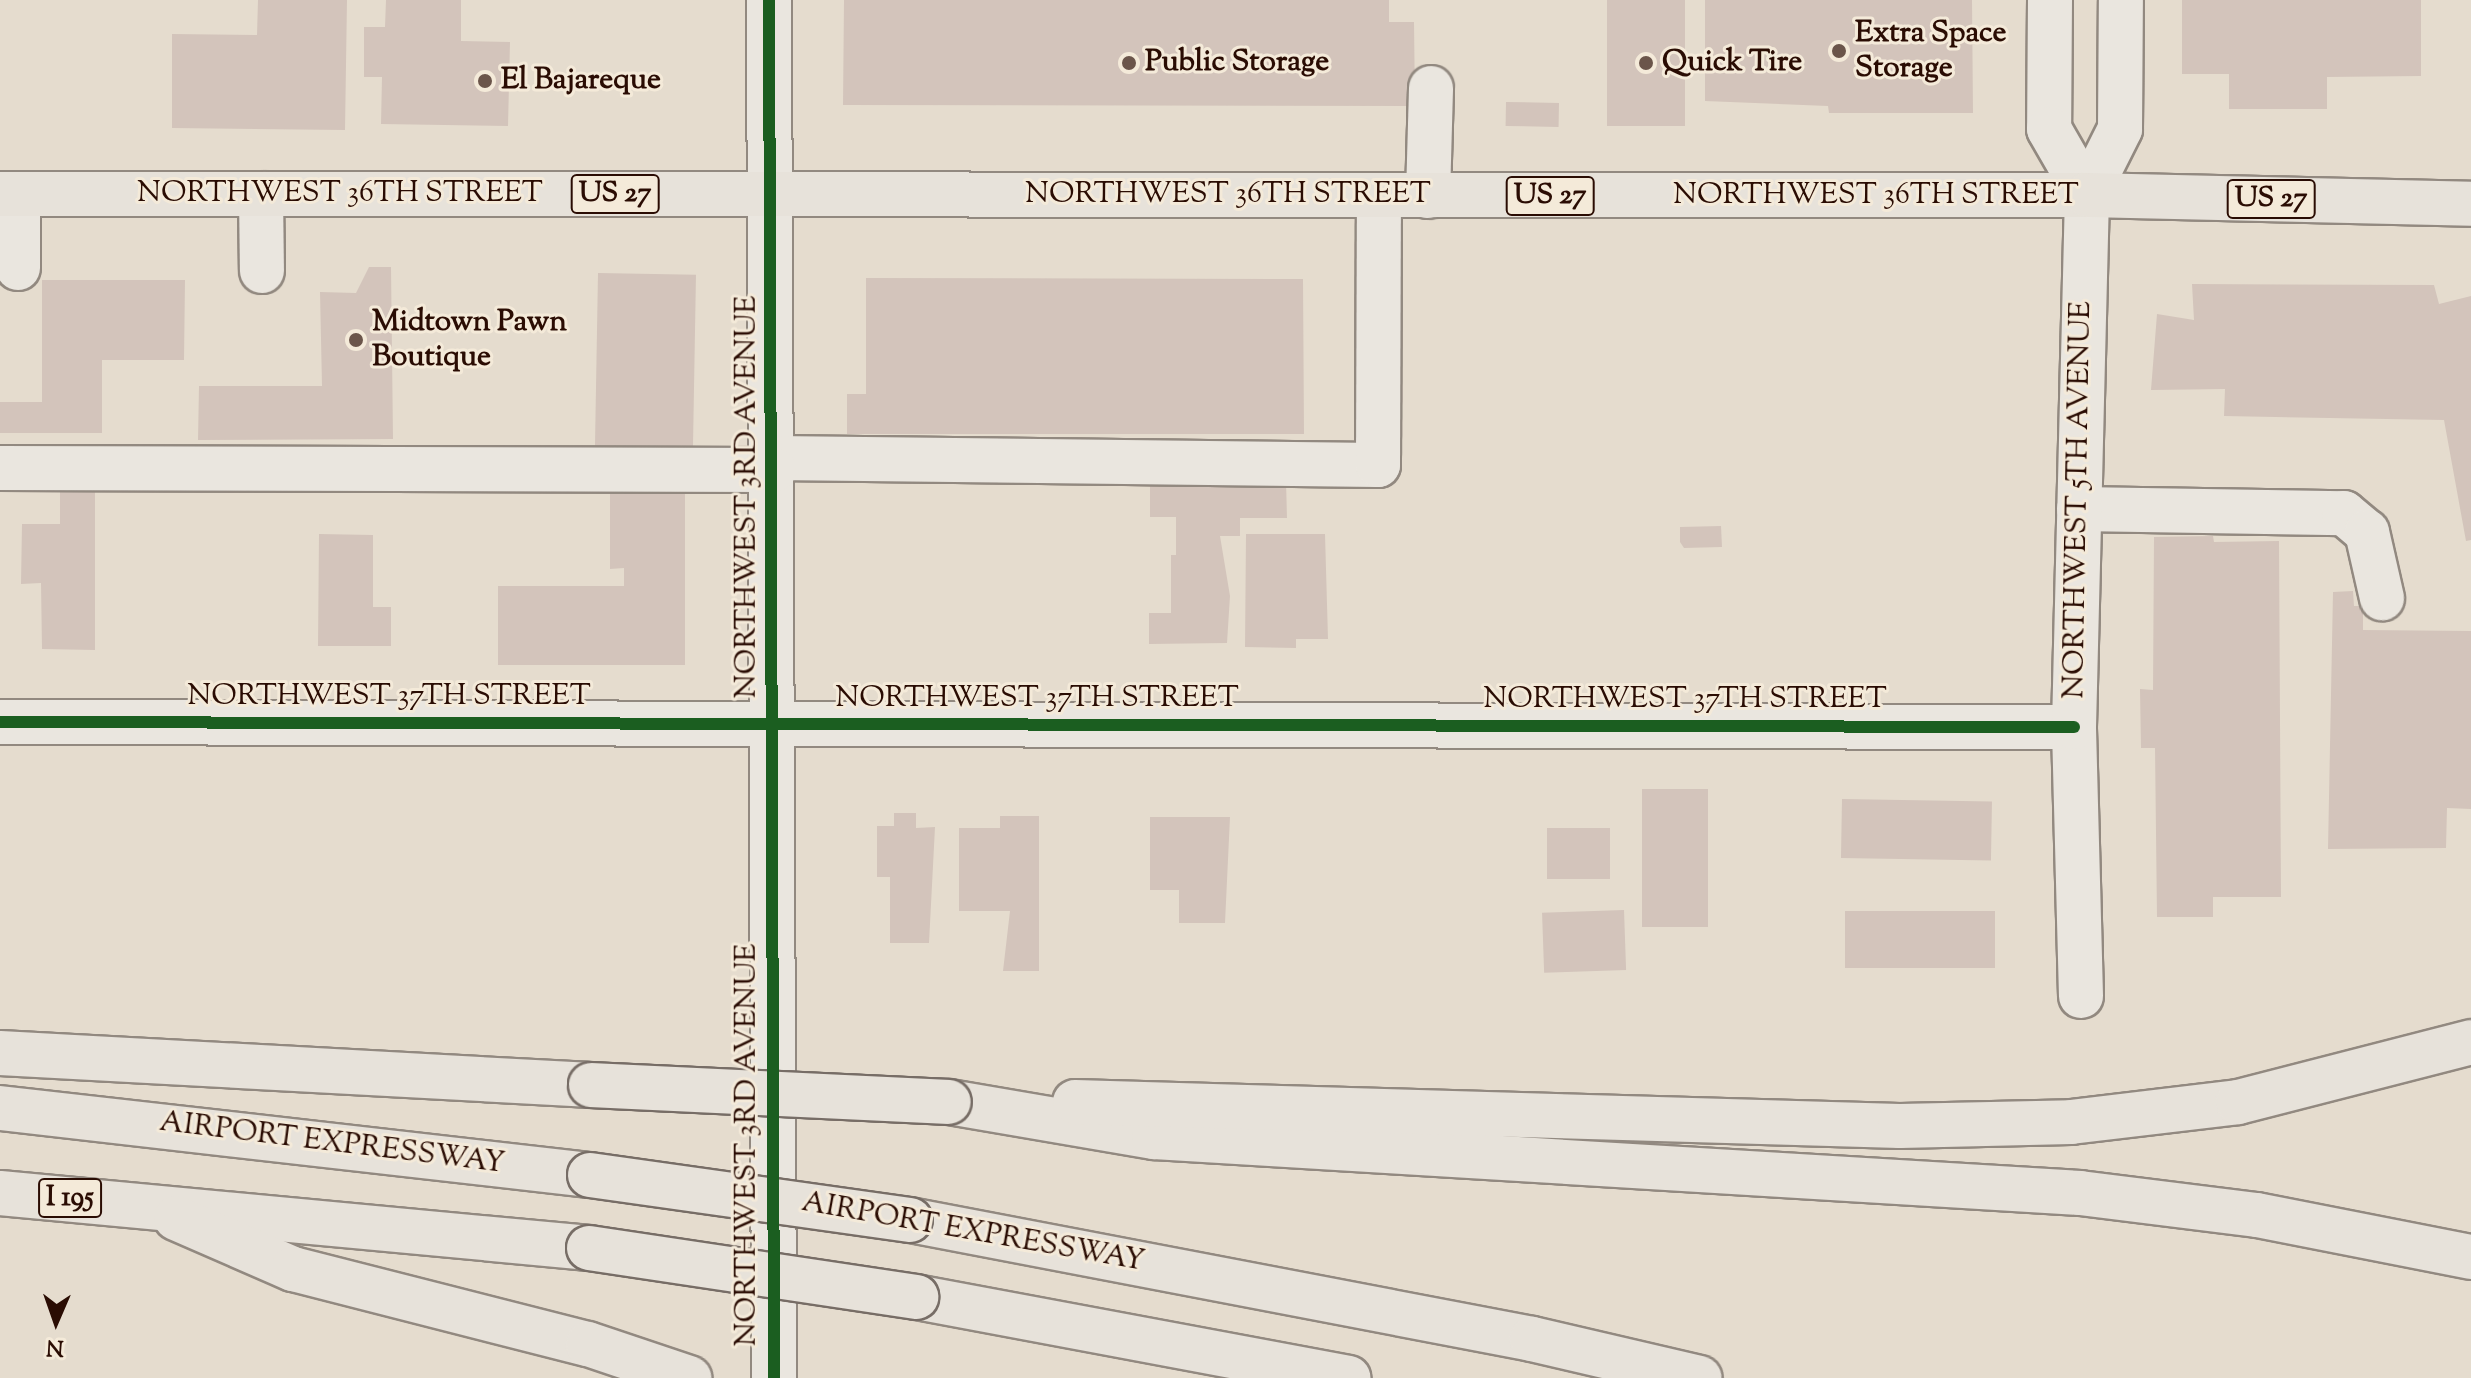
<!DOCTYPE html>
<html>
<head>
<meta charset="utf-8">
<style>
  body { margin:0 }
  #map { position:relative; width:2471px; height:1378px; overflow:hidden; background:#e5dcce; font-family:"Sorts Mill Goudy",serif }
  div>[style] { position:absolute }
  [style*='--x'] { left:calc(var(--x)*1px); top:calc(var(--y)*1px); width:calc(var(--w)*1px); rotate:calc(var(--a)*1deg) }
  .building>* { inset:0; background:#d3c4bb; transform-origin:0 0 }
  .roads { filter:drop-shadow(2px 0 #928980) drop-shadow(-2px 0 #928980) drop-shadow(0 2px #928980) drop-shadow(0 -2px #928980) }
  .minor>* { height:44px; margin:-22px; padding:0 22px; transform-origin:22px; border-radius:22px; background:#eae6df }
  .major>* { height:44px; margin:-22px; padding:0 22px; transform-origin:22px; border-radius:22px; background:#e7e2da }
  .highway>* { height:44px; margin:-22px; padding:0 22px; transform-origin:22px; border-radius:22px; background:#e7e2da }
  .bridges { filter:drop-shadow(2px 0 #776d66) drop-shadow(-2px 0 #776d66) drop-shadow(0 2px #776d66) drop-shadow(0 -2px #776d66) }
  .highway-bridge>* { height:44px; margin:-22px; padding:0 22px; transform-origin:22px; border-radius:22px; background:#e7e2da }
  .cycleway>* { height:12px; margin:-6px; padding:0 6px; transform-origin:6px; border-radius:6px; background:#1b5e20 }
  .dots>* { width:22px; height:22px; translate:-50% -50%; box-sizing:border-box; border:4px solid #f4ead9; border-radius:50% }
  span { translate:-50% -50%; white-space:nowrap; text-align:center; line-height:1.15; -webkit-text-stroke:6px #f4ead9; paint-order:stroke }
  .shield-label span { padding:2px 6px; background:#f4ead9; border:2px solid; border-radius:6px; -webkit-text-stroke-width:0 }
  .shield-label { font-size:28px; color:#2a0c03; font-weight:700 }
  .poi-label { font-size:30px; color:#2a0c03; font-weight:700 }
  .left { translate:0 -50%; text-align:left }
  .street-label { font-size:30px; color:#2a0c03 }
  .north { position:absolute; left:16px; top:1282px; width:80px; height:80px; -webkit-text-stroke:6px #f4ead9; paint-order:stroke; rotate:182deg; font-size:22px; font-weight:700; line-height:32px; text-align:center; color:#2a0c03 }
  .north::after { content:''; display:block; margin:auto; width:28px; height:36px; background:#2a0c03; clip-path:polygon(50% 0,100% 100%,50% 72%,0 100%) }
</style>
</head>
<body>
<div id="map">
  <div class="building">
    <i style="clip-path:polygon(258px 0,347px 0,345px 130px,172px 128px,172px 34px,257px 35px)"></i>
    <i style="clip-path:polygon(386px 0,461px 0,461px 41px,510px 42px,508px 126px,381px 124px,382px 77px,364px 77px,364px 27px,385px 27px)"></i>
    <i style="clip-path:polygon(844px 0,1389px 0,1389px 22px,1414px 22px,1415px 106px,843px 105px)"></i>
    <i style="left:1607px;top:0;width:78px;height:126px"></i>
    <i style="clip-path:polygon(1705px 0,1972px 0,1973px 113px,1829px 113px,1828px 106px,1705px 101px)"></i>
    <i style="clip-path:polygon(2182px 0,2421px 0,2421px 76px,2327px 77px,2327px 109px,2229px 109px,2229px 74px,2182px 74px)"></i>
    <i style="left:1506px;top:102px;width:53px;height:24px;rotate:1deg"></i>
    <i style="clip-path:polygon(369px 267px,391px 267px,393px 439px,198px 440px,199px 386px,322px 386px,320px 292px,356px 293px)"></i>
    <i style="left:598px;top:273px;width:98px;height:182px;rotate:1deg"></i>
    <i style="clip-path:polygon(866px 278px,1303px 279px,1304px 434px,847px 434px,847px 394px,866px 394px)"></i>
    <i style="clip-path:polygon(42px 280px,185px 280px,184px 360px,102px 360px,102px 433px,0 433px,0 402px,42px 402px)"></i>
    <i style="clip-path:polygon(2192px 284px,2434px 285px,2439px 304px,2471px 296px,2471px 540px,2466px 541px,2444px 420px,2224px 416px,2225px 389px,2151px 390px,2157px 314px,2194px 320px)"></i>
    <i style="clip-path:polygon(1286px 481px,1287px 518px,1240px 518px,1240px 536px,1220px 536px,1230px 596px,1227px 643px,1149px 644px,1149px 613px,1171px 613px,1171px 555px,1176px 555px,1176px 517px,1150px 517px,1150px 482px)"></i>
    <i style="clip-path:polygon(60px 484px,95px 484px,95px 650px,42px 649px,41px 583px,21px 584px,22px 524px,60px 524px)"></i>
    <i style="clip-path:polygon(610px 486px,685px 487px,685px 665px,498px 665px,498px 586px,624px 586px,624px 568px,610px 569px)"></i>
    <i style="clip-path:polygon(1721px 526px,1722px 547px,1684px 548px,1680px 542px,1680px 527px)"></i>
    <i style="clip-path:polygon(319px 534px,373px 535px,373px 607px,391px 607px,391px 646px,318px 646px)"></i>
    <i style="clip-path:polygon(1246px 534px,1325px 534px,1328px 639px,1296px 639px,1296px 648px,1245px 647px)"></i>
    <i style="clip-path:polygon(2213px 536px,2214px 542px,2279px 541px,2281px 897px,2213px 897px,2213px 917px,2157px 917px,2155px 748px,2141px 748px,2140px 689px,2153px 690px,2154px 537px)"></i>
    <i style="clip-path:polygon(2353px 591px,2354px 606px,2363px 606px,2363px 630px,2471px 631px,2471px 809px,2447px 808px,2446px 848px,2328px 849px,2333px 592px)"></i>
    <i style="left:1642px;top:789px;width:66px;height:138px"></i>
    <i style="left:1842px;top:799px;width:150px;height:59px;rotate:1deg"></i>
    <i style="clip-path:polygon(894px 813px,916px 813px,916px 828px,935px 827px,929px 943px,890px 943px,890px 877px,877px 877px,877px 826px,894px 826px)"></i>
    <i style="clip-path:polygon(1000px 816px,1039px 816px,1039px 971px,1003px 971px,1010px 911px,959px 911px,959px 828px,1000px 828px)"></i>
    <i style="clip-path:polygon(1150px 817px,1230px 817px,1225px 923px,1179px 923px,1179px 890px,1150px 890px)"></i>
    <i style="left:1547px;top:828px;width:63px;height:51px"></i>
    <i style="left:1624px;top:910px;width:60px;height:82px;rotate:88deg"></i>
    <i style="left:1845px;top:911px;width:150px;height:57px"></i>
  </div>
  <div class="roads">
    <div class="minor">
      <i style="--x:769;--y:0;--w:1378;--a:89.79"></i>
      <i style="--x:2050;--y:0;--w:129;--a:90.4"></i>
      <i style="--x:2049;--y:129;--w:76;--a:60.1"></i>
      <i style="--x:261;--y:194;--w:77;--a:89.3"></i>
      <i style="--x:18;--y:195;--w:73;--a:90"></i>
      <i style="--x:1428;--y:196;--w:108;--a:-88.4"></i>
      <i style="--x:774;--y:458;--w:604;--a:0.66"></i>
      <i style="--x:1378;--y:465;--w:269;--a:-89.8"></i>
      <i style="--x:0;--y:468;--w:774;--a:0.15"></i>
      <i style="--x:2079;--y:509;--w:265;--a:0.9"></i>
      <i style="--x:2344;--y:513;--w:30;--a:40"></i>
      <i style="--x:2367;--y:532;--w:68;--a:77.2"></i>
      <i style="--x:0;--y:722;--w:2074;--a:0.14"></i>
      <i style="--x:2081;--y:996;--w:269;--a:-91.5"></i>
      <i style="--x:2074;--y:727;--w:532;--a:-88.6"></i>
      <i style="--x:2087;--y:195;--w:74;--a:-63.4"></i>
      <i style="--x:2120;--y:129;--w:129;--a:-89.6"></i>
    </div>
    <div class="major">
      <i style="--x:0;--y:194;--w:2087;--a:0.03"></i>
      <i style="--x:2087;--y:195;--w:384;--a:1.3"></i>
    </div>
    <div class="highway">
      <i style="--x:0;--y:1053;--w:592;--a:3.1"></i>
      <i style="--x:949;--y:1102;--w:208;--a:9.7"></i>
      <i style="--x:1154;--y:1137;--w:928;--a:3.46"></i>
      <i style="--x:2080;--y:1193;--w:178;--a:7.1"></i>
      <i style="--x:2257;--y:1215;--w:218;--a:11.1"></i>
      <i style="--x:1075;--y:1102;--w:825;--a:1.67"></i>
      <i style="--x:1900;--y:1126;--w:171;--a:-1.3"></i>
      <i style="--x:2071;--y:1122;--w:168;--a:-6.8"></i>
      <i style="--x:2238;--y:1102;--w:241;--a:-14.4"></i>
      <i style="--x:0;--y:1108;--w:594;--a:6.48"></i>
      <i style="--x:0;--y:1193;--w:592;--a:5.33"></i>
      <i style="--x:176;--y:1218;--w:128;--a:23.6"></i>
      <i style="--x:293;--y:1269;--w:304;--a:14.3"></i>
      <i style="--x:588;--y:1344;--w:107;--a:18.6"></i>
      <i style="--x:910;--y:1220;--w:633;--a:10.83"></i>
      <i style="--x:1532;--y:1339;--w:172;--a:13.1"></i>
      <i style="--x:916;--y:1297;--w:440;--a:10.6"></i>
    </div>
  </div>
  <div class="bridges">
    <div class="highway-bridge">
      <i style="--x:591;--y:1085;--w:358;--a:2.7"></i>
      <i style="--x:590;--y:1175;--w:323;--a:8"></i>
      <i style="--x:589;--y:1248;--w:331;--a:8.5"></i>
    </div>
  </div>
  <div class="cycleway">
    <i style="--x:769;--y:0;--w:1378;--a:89.79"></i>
    <i style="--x:0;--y:722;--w:2074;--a:0.14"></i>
  </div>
  <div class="dots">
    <i style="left:1839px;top:51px;background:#6b554a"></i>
    <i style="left:1129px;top:63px;background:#6b554a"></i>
    <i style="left:1646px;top:63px;background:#6b554a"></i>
    <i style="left:485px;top:81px;background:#6b554a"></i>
    <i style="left:356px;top:340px;background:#6b554a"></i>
  </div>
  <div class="shield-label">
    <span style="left:615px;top:194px">US 27</span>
    <span style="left:1550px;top:196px">US 27</span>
    <span style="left:2271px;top:199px">US 27</span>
    <span style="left:70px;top:1198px">I 195</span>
  </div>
  <div class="poi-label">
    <span class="left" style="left:1855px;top:51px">Extra Space<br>Storage</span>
    <span class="left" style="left:1145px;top:63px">Public Storage</span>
    <span class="left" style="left:1662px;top:63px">Quick Tire</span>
    <span class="left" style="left:501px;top:81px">El Bajareque</span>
    <span class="left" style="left:372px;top:340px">Midtown Pawn<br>Boutique</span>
  </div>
  <div class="street-label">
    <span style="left:340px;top:194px">NORTHWEST 36TH STREET</span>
    <span style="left:1228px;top:195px">NORTHWEST 36TH STREET</span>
    <span style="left:1876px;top:196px">NORTHWEST 36TH STREET</span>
    <span style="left:748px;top:497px;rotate:-90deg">NORTHWEST 3RD AVENUE</span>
    <span style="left:2079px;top:500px;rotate:-89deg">NORTHWEST 5TH AVENUE</span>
    <span style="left:389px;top:697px">NORTHWEST 37TH STREET</span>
    <span style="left:1037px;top:699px">NORTHWEST 37TH STREET</span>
    <span style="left:1685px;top:700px">NORTHWEST 37TH STREET</span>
    <span style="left:332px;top:1144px;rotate:7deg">AIRPORT EXPRESSWAY</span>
    <span style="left:748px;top:1145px;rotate:-90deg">NORTHWEST 3RD AVENUE</span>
    <span style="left:973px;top:1233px;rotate:10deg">AIRPORT EXPRESSWAY</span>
  </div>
  <div class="north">N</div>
</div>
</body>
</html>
